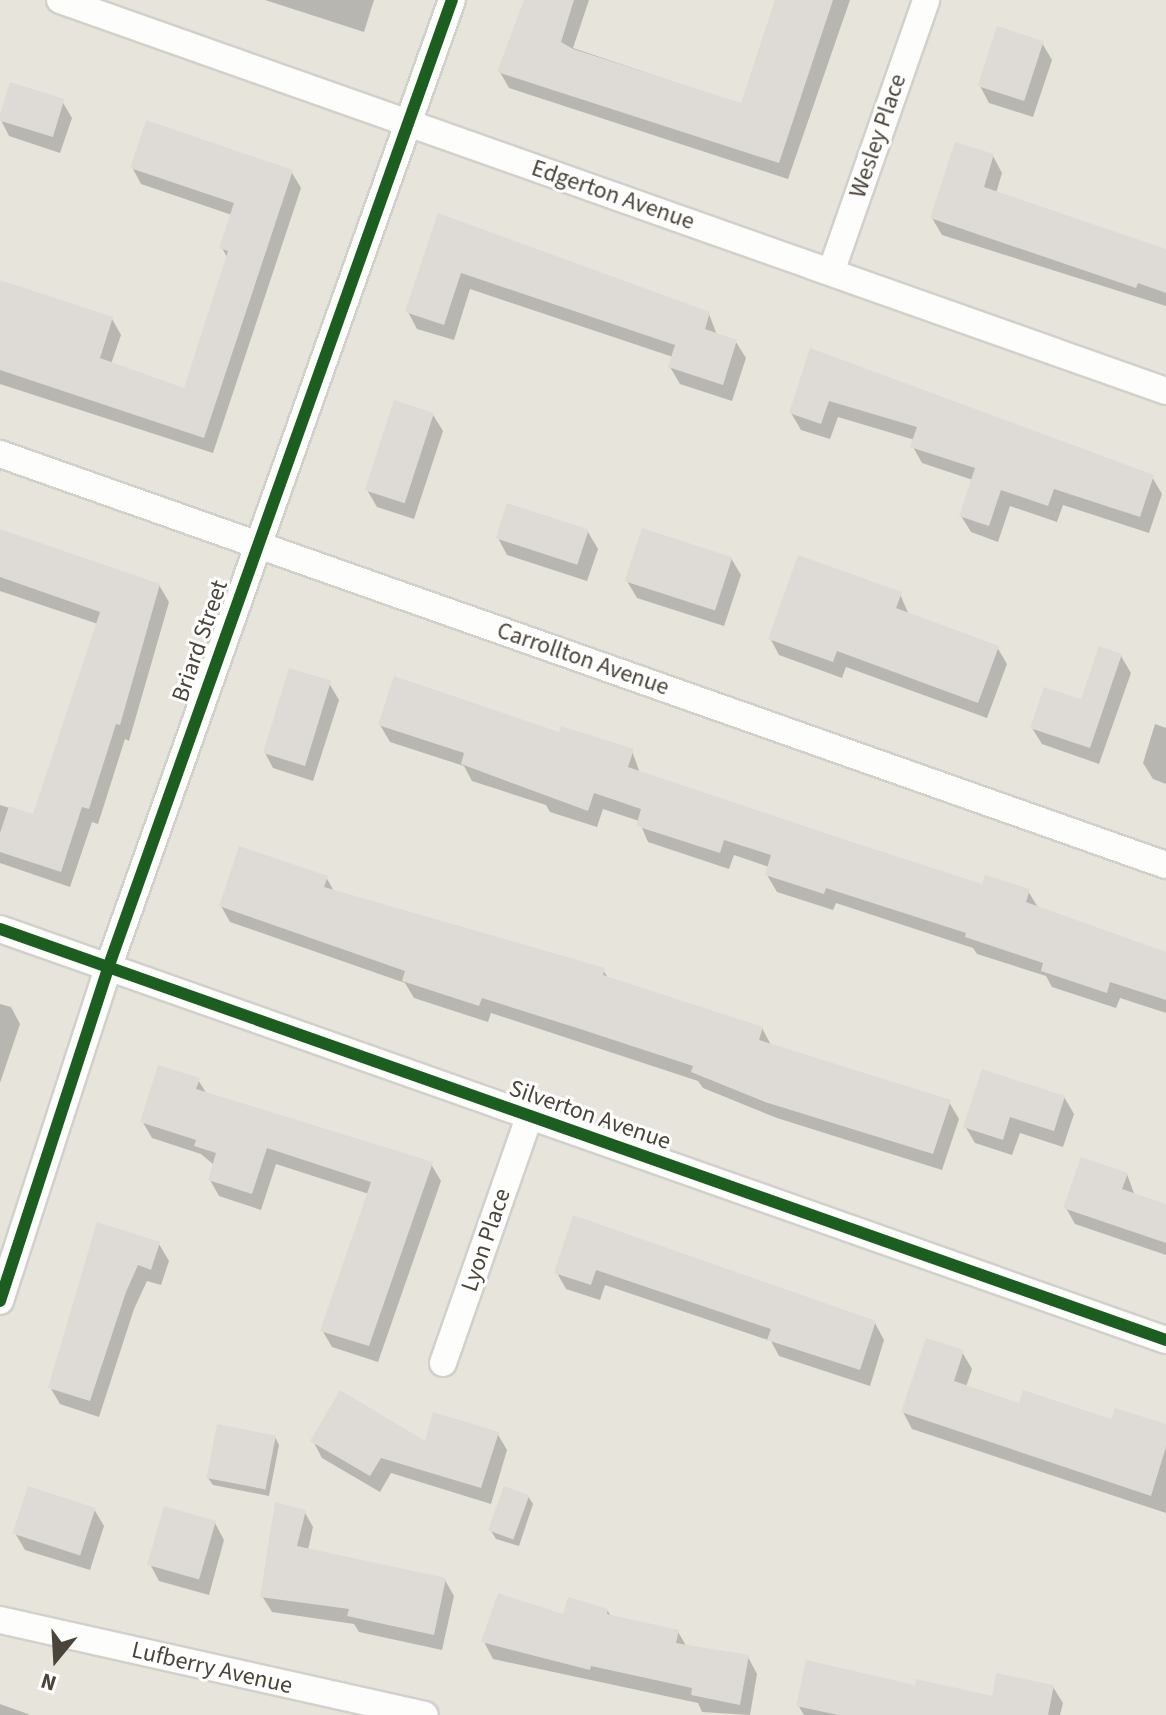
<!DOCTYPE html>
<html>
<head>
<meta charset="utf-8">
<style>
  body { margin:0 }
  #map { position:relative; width:1166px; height:1715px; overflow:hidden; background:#f4f2ee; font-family:"Source Sans 3",sans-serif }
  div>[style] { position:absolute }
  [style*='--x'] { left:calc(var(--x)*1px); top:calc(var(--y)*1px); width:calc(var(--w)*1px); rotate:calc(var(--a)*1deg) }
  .residential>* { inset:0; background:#e7e4dc; transform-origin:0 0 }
  .shadow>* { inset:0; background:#0003 }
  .building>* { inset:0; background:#dedbd6; transform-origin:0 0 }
  .roads { filter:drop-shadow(2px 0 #d2d0cb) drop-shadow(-2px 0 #d2d0cb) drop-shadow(0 2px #d2d0cb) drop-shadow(0 -2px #d2d0cb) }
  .minor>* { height:26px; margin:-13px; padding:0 13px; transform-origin:13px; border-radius:13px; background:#fdfdfc }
  .cycleway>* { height:12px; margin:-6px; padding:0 6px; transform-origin:6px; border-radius:6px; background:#1b5e20 }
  span { translate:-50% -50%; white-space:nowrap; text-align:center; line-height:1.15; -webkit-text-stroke:6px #fff; paint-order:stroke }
  .street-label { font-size:24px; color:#4b4439 }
  .north { position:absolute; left:16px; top:1619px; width:80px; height:80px; -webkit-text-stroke:6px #fff; paint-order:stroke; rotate:198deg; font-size:22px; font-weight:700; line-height:32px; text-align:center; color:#4b4439 }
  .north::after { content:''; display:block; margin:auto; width:28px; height:36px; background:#4b4439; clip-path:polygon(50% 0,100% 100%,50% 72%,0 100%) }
</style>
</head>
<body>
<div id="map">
  <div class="residential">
    <i style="left:0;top:0;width:1166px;height:1715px"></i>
  </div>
  <div class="shadow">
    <i style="clip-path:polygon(265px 0,374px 0,364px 32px)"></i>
    <i style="clip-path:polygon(525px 0,589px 0,573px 48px,743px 105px,789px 0,850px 0,788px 179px,509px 88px,500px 72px)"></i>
    <i style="clip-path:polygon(1042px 43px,1052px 60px,1033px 117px,989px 103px,980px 86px)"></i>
    <i style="clip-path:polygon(11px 84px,62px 101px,72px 118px,60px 153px,9px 136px,0 118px)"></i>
    <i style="clip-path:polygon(993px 156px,1002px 173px,996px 193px,1166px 251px,1166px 306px,942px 235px,932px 218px)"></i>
    <i style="clip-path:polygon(132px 167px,291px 171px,301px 188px,213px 453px,0 384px,0 283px,112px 319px,121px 335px,111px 364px,185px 390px,228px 259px,222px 248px,232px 215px,141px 184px)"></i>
    <i style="clip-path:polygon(439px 216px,709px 314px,717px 335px,736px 342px,746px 358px,732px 401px,680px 384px,670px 367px,673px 357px,470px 289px,454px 340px,417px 329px,408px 312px)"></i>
    <i style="clip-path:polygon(812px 351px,1152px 477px,1162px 494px,1149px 533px,1063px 505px,1057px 522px,1010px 506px,998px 542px,971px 532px,961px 516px,973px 480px,922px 463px,913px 447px,915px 440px,838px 417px,830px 439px,801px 430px,791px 413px)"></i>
    <i style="clip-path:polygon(433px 415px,443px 431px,414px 519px,377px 507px,367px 490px)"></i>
    <i style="clip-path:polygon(588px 532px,598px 549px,587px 581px,507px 555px,498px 538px)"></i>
    <i style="clip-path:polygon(0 534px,159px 585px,169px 602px,129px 741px,125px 739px,98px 824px,92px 822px,70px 887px,0 863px,0 805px,35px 816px,98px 624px,0 591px)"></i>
    <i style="clip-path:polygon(731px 558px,741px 575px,724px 626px,637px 598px,627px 581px)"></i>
    <i style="clip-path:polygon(900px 594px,909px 615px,997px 647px,1007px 664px,987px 718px,846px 667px,842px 678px,779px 655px,770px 638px)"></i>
    <i style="clip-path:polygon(1121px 656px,1131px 673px,1099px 764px,1042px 744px,1032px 728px,1082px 702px)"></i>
    <i style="clip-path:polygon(329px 683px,339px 700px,313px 781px,273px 768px,264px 751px)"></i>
    <i style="clip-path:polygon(1155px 724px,1166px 728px,1166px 784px,1153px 779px,1143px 763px)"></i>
    <i style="clip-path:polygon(380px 725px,560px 735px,632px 751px,640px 773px,983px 887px,1028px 891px,1039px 909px,1166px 953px,1166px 1013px,1120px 998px,1116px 1008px,1052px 987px,1046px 976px,977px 954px,973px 948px,836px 903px,833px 910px,777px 892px,767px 875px,769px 867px,734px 855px,729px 869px,648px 842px,639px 821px,603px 809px,597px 827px,550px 812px,546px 805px,472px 781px,464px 766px,390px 742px)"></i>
    <i style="clip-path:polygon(326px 877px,335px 893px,603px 970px,609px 979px,762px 1028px,772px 1047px,949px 1102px,959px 1119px,942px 1170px,777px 1118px,703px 1088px,698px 1081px,491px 1013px,488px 1022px,414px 998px,405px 983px,230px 922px,221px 906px)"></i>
    <i style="clip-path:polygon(0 1004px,11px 1007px,20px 1024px,0 1083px)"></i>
    <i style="clip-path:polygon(198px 1080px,207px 1094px,431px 1164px,441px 1181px,378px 1362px,332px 1347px,322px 1330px,369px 1194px,276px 1164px,261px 1210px,219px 1196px,210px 1180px,214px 1165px,201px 1154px,152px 1138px,142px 1121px)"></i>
    <i style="clip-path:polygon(1064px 1097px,1074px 1114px,1063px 1147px,1020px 1133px,1012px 1155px,975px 1143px,965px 1126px)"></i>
    <i style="clip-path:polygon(1127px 1174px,1135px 1196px,1166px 1206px,1166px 1255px,1075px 1224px,1066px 1208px)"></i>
    <i style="clip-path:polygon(574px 1218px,875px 1323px,884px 1340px,870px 1386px,779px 1356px,771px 1341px,605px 1285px,600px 1300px,566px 1289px,557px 1273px)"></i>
    <i style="clip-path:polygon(98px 1224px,159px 1244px,169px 1261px,161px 1285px,147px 1281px,134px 1309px,99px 1417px,60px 1404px,50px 1387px)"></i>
    <i style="clip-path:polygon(962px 1352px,972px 1369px,966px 1387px,1020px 1406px,1166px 1427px,1166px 1513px,912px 1429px,903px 1412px)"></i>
    <i style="clip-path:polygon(497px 1433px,507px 1450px,491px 1504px,391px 1473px,380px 1492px,322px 1458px,313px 1441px,426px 1444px)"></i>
    <i style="clip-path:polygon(275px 1437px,279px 1445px,269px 1496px,213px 1485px,208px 1478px)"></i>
    <i style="clip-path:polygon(528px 1496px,533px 1504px,519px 1546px,496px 1539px,491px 1531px)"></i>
    <i style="clip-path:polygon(94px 1509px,104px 1526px,90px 1570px,25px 1550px,15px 1533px)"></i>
    <i style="clip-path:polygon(304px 1511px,313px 1527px,308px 1550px,445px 1580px,454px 1596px,442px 1650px,359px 1632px,354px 1624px,272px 1612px,262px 1596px)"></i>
    <i style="clip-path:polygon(215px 1523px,224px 1540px,209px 1595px,159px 1581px,150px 1564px)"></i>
    <i style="clip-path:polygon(607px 1610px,611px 1616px,678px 1632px,687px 1647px,748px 1657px,757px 1674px,750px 1715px,702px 1712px,698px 1703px,493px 1659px,484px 1642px)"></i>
    <i style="clip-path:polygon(1053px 1687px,1063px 1703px,1060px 1715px,804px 1715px,798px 1705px,916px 1688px,993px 1698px)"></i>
    <i style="clip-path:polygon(0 1704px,28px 1714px,29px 1715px,0 1715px)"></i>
  </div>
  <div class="building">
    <i style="clip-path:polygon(524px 0,574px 0,561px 42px,573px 49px,741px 103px,775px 0,833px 0,779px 163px,497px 72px)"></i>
    <i style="left:997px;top:26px;width:49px;height:63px;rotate:18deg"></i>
    <i style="left:10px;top:82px;width:57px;height:40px;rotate:17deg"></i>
    <i style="clip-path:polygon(146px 120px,293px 170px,204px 438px,0 370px,0 280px,113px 317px,100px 358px,184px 388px,228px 251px,219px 248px,234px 203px,130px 168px)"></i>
    <i style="clip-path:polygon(955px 142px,994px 154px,984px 187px,1166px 249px,1166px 293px,1138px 283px,1136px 288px,930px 218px)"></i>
    <i style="clip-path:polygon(438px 213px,710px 312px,705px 329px,737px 340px,723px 385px,668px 367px,675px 345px,461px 273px,444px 325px,405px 312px)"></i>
    <i style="clip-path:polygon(810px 348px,1154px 475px,1140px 517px,1054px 489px,1048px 506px,1001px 490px,989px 526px,959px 516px,975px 468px,910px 447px,917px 427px,829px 401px,821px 424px,789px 413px)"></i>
    <i style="left:394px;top:400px;width:42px;height:95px;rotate:18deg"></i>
    <i style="left:507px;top:503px;width:86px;height:37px;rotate:18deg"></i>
    <i style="left:642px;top:528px;width:95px;height:56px;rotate:18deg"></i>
    <i style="clip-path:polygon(0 529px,160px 584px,120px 725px,116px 724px,89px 809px,82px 807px,61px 872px,0 852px,0 833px,9px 806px,33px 814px,100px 612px,0 577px)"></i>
    <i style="clip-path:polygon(798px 555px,902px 592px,896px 608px,999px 646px,978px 703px,837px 651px,833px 662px,768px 639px)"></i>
    <i style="clip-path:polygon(1099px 646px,1122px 654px,1090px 748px,1030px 728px,1044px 687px,1081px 699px)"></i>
    <i style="left:289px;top:668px;width:44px;height:89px;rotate:17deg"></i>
    <i style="clip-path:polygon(394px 676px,559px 732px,561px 726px,634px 749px,628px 767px,843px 839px,982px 884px,985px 875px,1030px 889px,1026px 902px,1166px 952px,1166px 1000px,1110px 982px,1107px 993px,1041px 971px,1043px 963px,965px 937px,966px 933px,826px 888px,824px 894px,765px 875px,771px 855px,724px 840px,720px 853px,636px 826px,641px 809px,594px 793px,588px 811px,461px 764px,464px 753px,378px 725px)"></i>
    <i style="clip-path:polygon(239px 846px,328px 876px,324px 887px,605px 968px,603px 975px,763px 1027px,759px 1040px,951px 1100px,933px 1154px,765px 1102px,691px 1072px,693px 1066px,577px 1028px,482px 998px,479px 1006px,402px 981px,405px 971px,219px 906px)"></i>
    <i style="clip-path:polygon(158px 1065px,200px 1078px,196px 1089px,433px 1162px,369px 1346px,320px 1331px,371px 1182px,267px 1148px,252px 1194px,208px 1180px,216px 1153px,194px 1146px,196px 1140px,140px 1122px)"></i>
    <i style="clip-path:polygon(982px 1069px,1065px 1096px,1054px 1131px,1010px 1117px,1003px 1140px,963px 1127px)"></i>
    <i style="clip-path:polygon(1081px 1157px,1128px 1173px,1122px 1189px,1166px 1204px,1166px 1243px,1063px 1208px)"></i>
    <i style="clip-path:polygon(573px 1215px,876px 1321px,860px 1370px,767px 1340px,771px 1329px,596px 1270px,591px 1285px,554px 1273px)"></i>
    <i style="clip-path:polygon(97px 1222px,160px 1242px,151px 1270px,138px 1265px,126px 1292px,90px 1401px,48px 1388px)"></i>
    <i style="clip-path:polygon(926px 1338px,964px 1350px,954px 1381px,1019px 1403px,1023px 1390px,1111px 1419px,1115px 1408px,1166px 1424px,1166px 1447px,1151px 1496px,901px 1412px)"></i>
    <i style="clip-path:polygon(340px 1390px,425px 1441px,433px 1412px,499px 1432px,481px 1488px,381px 1458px,370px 1476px,310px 1441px)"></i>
    <i style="left:217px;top:1424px;width:60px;height:55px;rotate:11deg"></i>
    <i style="left:28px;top:1486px;width:71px;height:50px;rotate:18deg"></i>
    <i style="left:504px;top:1486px;width:27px;height:47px;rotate:20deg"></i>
    <i style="clip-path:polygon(275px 1502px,306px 1510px,297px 1546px,446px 1578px,434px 1635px,347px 1616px,349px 1609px,260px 1597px)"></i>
    <i style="left:164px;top:1506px;width:54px;height:61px;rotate:16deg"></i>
    <i style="clip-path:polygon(498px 1593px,563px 1614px,568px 1597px,608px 1609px,607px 1614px,679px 1630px,676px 1643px,749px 1655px,740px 1705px,691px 1695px,692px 1688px,591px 1666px,590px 1670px,481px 1642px)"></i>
    <i style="clip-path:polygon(806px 1660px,915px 1685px,916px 1679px,992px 1696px,996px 1673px,1054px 1685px,1048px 1715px,838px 1715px,796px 1706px)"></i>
  </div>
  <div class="roads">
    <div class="minor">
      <i style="--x:60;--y:0;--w:1173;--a:19.47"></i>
      <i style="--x:831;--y:272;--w:288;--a:-70.7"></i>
      <i style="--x:0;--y:454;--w:1236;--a:19.42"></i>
      <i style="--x:0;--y:929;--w:1236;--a:19.42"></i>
      <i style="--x:0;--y:1301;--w:350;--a:-72"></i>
      <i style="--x:108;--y:968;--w:1027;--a:-70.44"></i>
      <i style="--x:443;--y:1363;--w:261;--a:-70.7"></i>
      <i style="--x:0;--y:1620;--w:435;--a:12.6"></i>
    </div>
  </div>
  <div class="cycleway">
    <i style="--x:0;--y:929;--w:1236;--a:19.42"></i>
    <i style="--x:0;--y:1301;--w:350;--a:-72"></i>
    <i style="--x:108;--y:968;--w:1027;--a:-70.44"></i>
  </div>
  <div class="street-label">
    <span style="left:878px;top:136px;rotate:-71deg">Wesley Place</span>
    <span style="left:613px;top:195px;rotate:19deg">Edgerton Avenue</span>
    <span style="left:200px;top:641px;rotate:-71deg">Briard Street</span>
    <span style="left:583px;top:659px;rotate:19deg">Carrollton Avenue</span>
    <span style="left:590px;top:1115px;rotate:19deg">Silverton Avenue</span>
    <span style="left:486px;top:1240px;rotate:-71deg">Lyon Place</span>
    <span style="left:212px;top:1668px;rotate:13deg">Lufberry Avenue</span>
  </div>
  <div class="north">N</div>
</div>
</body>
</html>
